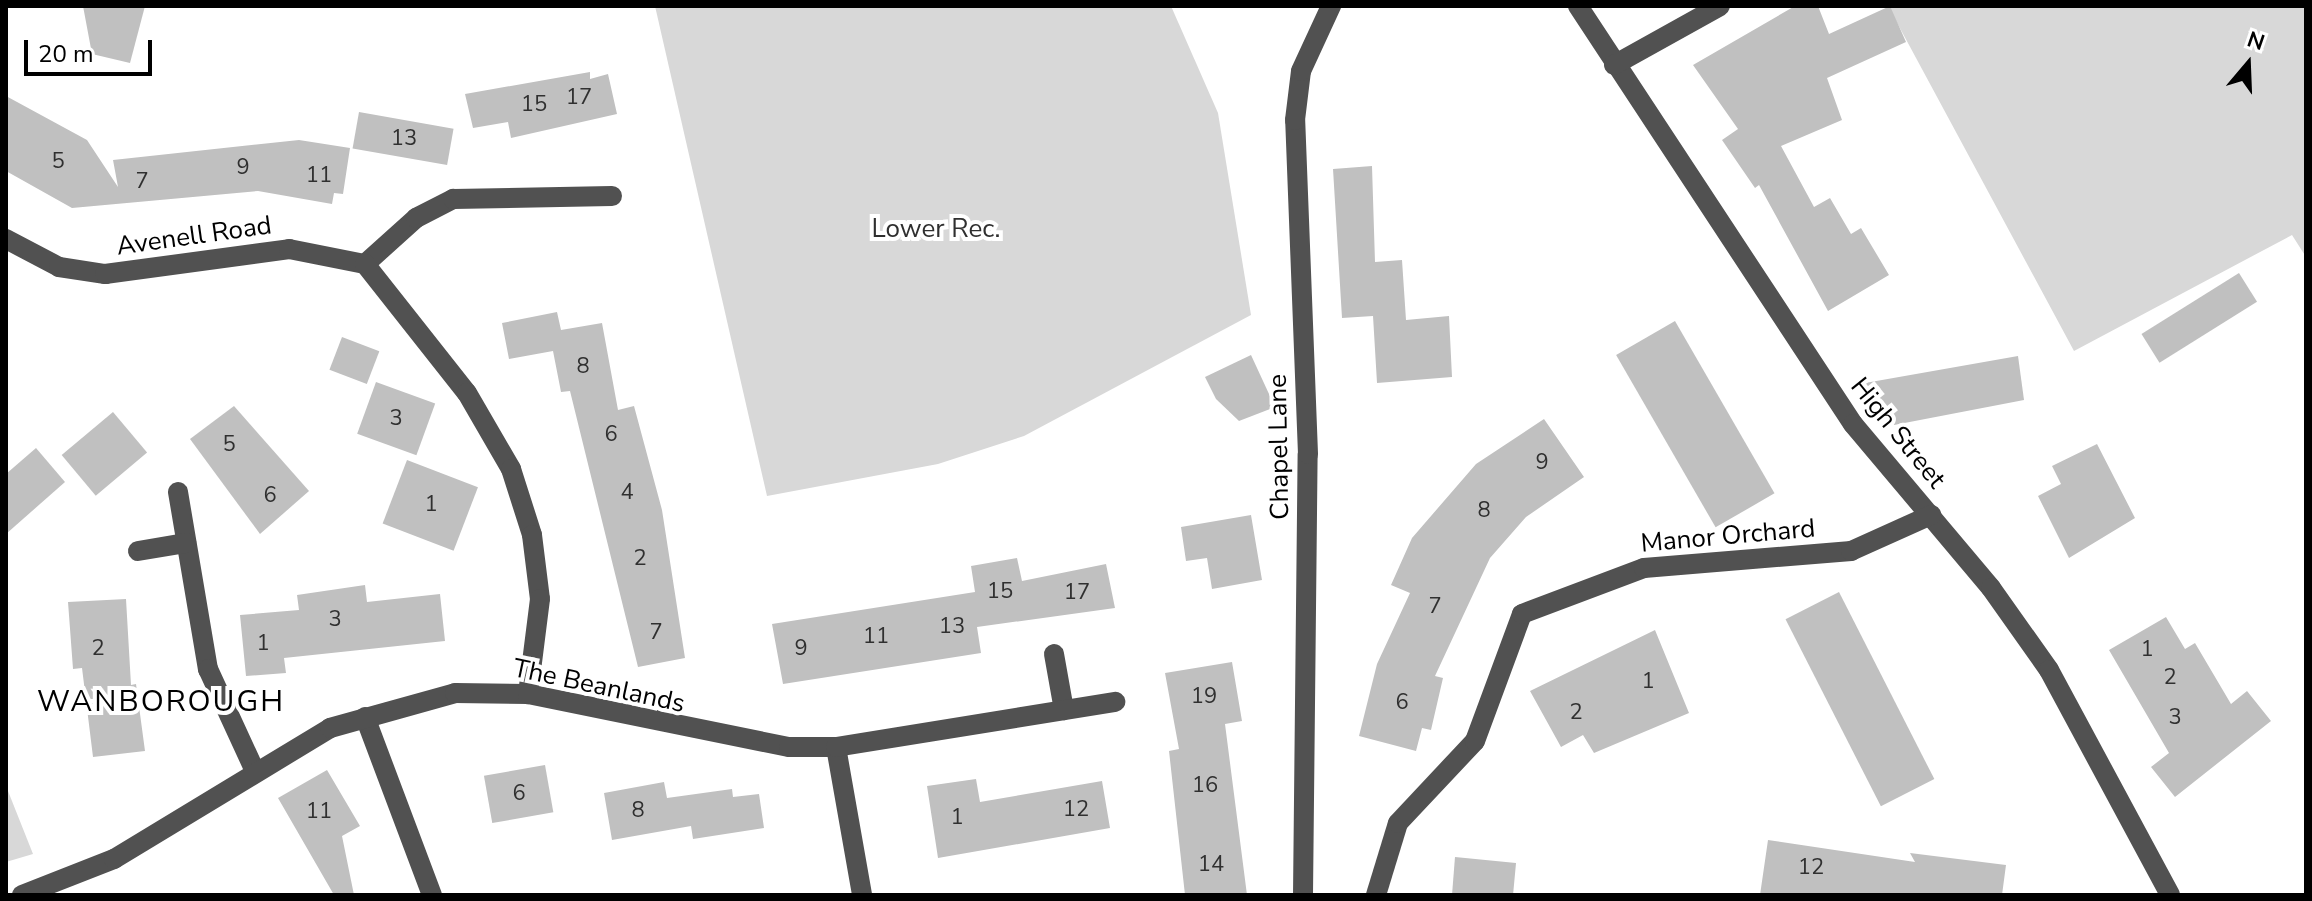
<!DOCTYPE html>
<html>
<head>
<meta charset="utf-8">
<style>
  body { margin:0 }
  #map { position:relative; width:2312px; height:901px; overflow:hidden; background:#fff; font-family:"Nunito Sans",sans-serif }
  div>[style] { position:absolute }
  [style*='--x'] { left:calc(var(--x)*1px); top:calc(var(--y)*1px); width:calc(var(--w)*1px); rotate:calc(var(--a)*1deg) }
  .green>* { inset:0; background:#d8d8d8 }
  .building>* { inset:0; background:#c0c0c0; transform-origin:0 0 }
  .minor>* { height:20px; margin:-10px; padding:0 10px; transform-origin:10px; border-radius:10px; background:#515151 }
  span { translate:-50% -50%; white-space:nowrap; text-align:center; line-height:1.15; -webkit-text-stroke:8px #fff; paint-order:stroke }
  .number-label { font-size:22px; color:#303030 }
  .number-label span { -webkit-text-stroke-width:0 }
  .park-label { font-size:26px; color:#2f2f2f }
  .street-label { font-size:26px; color:#000 }
  .quarter-label { font-size:30px; color:#000; letter-spacing:2px }
  .frame { position:absolute; inset:0; border:8px solid #000; pointer-events:none }
  .north { position:absolute; left:2208px; top:24px; width:80px; height:80px; -webkit-text-stroke:6px #fff; paint-order:stroke; rotate:19deg; font-size:22px; font-weight:700; line-height:32px; text-align:center; color:#000 }
  .north::after { content:''; display:block; margin:auto; width:28px; height:36px; background:#000; clip-path:polygon(50% 0,100% 100%,50% 72%,0 100%) }
  .scale { position:absolute; left:24px; top:40px; width:128px; height:36px; box-sizing:border-box; border:4px solid #000; border-top:0; padding-left:10px; font-size:24px; line-height:28px; white-space:nowrap; color:#000; -webkit-text-stroke:6px #fff; paint-order:stroke }
</style>
</head>
<body>
<div id="map">
  <div class="green">
    <i style="clip-path:polygon(655px 6px,1171px 6px,1218px 113px,1251px 315px,1024px 436px,938px 464px,767px 496px)"></i>
    <i style="clip-path:polygon(1888px 6px,2306px 6px,2306px 257px,2292px 235px,2074px 351px)"></i>
    <i style="clip-path:polygon(6px 786px,33px 854px,6px 862px)"></i>
  </div>
  <div class="building">
    <i style="clip-path:polygon(83px 6px,145px 6px,130px 63px,92px 54px)"></i>
    <i style="clip-path:polygon(1795px 6px,1818px 6px,1829px 34px,1890px 6px,1906px 42px,1827px 78px,1842px 120px,1781px 146px,1814px 207px,1830px 198px,1851px 234px,1861px 228px,1889px 275px,1828px 311px,1759px 185px,1755px 188px,1722px 140px,1738px 129px,1693px 65px)"></i>
    <i style="clip-path:polygon(590px 72px,590px 79px,608px 74px,617px 114px,511px 138px,508px 122px,473px 128px,465px 94px)"></i>
    <i style="clip-path:polygon(6px 96px,87px 140px,118px 187px,113px 160px,299px 140px,350px 148px,343px 194px,334px 193px,332px 204px,258px 191px,72px 208px,6px 171px)"></i>
    <i style="left:359px;top:112px;width:96px;height:37px;rotate:10deg"></i>
    <i style="clip-path:polygon(1372px 166px,1375px 262px,1402px 260px,1406px 320px,1449px 316px,1452px 377px,1377px 383px,1373px 316px,1342px 318px,1333px 169px)"></i>
    <i style="left:2239px;top:273px;width:34px;height:115px;rotate:58deg"></i>
    <i style="clip-path:polygon(557px 312px,561px 330px,602px 323px,618px 410px,634px 406px,662px 510px,685px 658px,638px 667px,570px 391px,561px 392px,553px 351px,509px 359px,502px 323px)"></i>
    <i style="left:1675px;top:321px;width:199px;height:68px;rotate:60deg"></i>
    <i style="left:342px;top:337px;width:40px;height:35px;rotate:21deg"></i>
    <i style="clip-path:polygon(1251px 355px,1275px 407px,1239px 421px,1216px 399px,1205px 377px)"></i>
    <i style="clip-path:polygon(2018px 356px,2024px 400px,1894px 425px,1865px 383px)"></i>
    <i style="left:376px;top:382px;width:63px;height:55px;rotate:20deg"></i>
    <i style="clip-path:polygon(234px 406px,309px 491px,260px 534px,190px 439px)"></i>
    <i style="left:113px;top:412px;width:53px;height:67px;rotate:50deg"></i>
    <i style="clip-path:polygon(1544px 419px,1584px 477px,1526px 517px,1490px 558px,1435px 676px,1443px 678px,1431px 730px,1422px 728px,1416px 751px,1359px 736px,1377px 664px,1410px 593px,1391px 585px,1412px 538px,1476px 464px)"></i>
    <i style="clip-path:polygon(2097px 444px,2135px 518px,2069px 558px,2038px 496px,2061px 484px,2052px 466px)"></i>
    <i style="clip-path:polygon(36px 448px,65px 482px,6px 534px,6px 474px)"></i>
    <i style="left:407px;top:460px;width:76px;height:68px;rotate:21deg"></i>
    <i style="clip-path:polygon(1251px 515px,1262px 580px,1212px 589px,1207px 558px,1186px 561px,1181px 527px)"></i>
    <i style="clip-path:polygon(1017px 558px,1022px 581px,1106px 564px,1115px 608px,977px 627px,981px 653px,783px 684px,772px 624px,975px 592px,971px 566px)"></i>
    <i style="clip-path:polygon(365px 585px,367px 602px,440px 594px,445px 641px,284px 658px,286px 673px,246px 676px,240px 615px,299px 610px,297px 595px)"></i>
    <i style="left:1839px;top:592px;width:210px;height:60px;rotate:63deg"></i>
    <i style="clip-path:polygon(126px 599px,131px 685px,136px 684px,145px 751px,93px 757px,82px 668px,73px 669px,68px 602px)"></i>
    <i style="clip-path:polygon(2166px 617px,2185px 649px,2195px 643px,2231px 704px,2247px 691px,2271px 721px,2175px 797px,2151px 767px,2169px 753px,2109px 650px)"></i>
    <i style="clip-path:polygon(1655px 630px,1689px 713px,1594px 753px,1583px 735px,1561px 747px,1530px 691px)"></i>
    <i style="clip-path:polygon(1232px 662px,1242px 721px,1225px 724px,1247px 895px,1185px 895px,1169px 751px,1179px 749px,1165px 673px)"></i>
    <i style="left:545px;top:765px;width:48px;height:62px;rotate:80deg"></i>
    <i style="clip-path:polygon(327px 770px,360px 826px,342px 836px,354px 895px,334px 895px,278px 798px)"></i>
    <i style="clip-path:polygon(976px 779px,980px 802px,1102px 781px,1110px 828px,938px 858px,927px 786px)"></i>
    <i style="clip-path:polygon(664px 782px,667px 798px,732px 789px,733px 797px,759px 794px,764px 828px,693px 839px,691px 826px,612px 840px,604px 793px)"></i>
    <i style="clip-path:polygon(1768px 840px,1915px 862px,1910px 853px,2006px 865px,2002px 895px,1760px 895px)"></i>
    <i style="clip-path:polygon(1455px 857px,1516px 863px,1513px 895px,1452px 895px)"></i>
  </div>
  <div class="minor">
    <i style="--x:1578;--y:6;--w:500;--a:56.66"></i>
    <i style="--x:1853;--y:424;--w:214;--a:49.9"></i>
    <i style="--x:1991;--y:588;--w:100;--a:54.7"></i>
    <i style="--x:2049;--y:670;--w:255;--a:61.7"></i>
    <i style="--x:1614;--y:65;--w:121;--a:-29.1"></i>
    <i style="--x:6;--y:239;--w:60;--a:27.8"></i>
    <i style="--x:59;--y:267;--w:47;--a:8.7"></i>
    <i style="--x:105;--y:274;--w:186;--a:-7.7"></i>
    <i style="--x:289;--y:249;--w:77;--a:11.2"></i>
    <i style="--x:365;--y:264;--w:69;--a:-42"></i>
    <i style="--x:416;--y:218;--w:42;--a:-27.2"></i>
    <i style="--x:453;--y:199;--w:159;--a:-1.1"></i>
    <i style="--x:365;--y:264;--w:164;--a:51.7"></i>
    <i style="--x:467;--y:393;--w:88;--a:59.9"></i>
    <i style="--x:511;--y:469;--w:69;--a:72.3"></i>
    <i style="--x:532;--y:535;--w:64;--a:82.9"></i>
    <i style="--x:540;--y:599;--w:96;--a:97.2"></i>
    <i style="--x:178;--y:492;--w:180;--a:80.4"></i>
    <i style="--x:208;--y:669;--w:112;--a:65.3"></i>
    <i style="--x:138;--y:551;--w:49;--a:-9.5"></i>
    <i style="--x:1054;--y:654;--w:57;--a:79.9"></i>
    <i style="--x:365;--y:717;--w:190;--a:69.4"></i>
    <i style="--x:836;--y:747;--w:150;--a:80"></i>
    <i style="--x:22;--y:895;--w:99;--a:-21.4"></i>
    <i style="--x:114;--y:859;--w:253;--a:-31.2"></i>
    <i style="--x:330;--y:728;--w:130;--a:-15.6"></i>
    <i style="--x:455;--y:693;--w:73;--a:0.8"></i>
    <i style="--x:528;--y:694;--w:266;--a:11.5"></i>
    <i style="--x:789;--y:747;--w:47;--a:0"></i>
    <i style="--x:836;--y:747;--w:283;--a:-9.2"></i>
    <i style="--x:1303;--y:895;--w:441;--a:-89.4"></i>
    <i style="--x:1308;--y:454;--w:334;--a:-92.2"></i>
    <i style="--x:1295;--y:120;--w:49;--a:-83"></i>
    <i style="--x:1301;--y:71;--w:72;--a:-65.2"></i>
    <i style="--x:1376;--y:895;--w:75;--a:-73"></i>
    <i style="--x:1398;--y:823;--w:112;--a:-46.8"></i>
    <i style="--x:1475;--y:741;--w:135;--a:-69.7"></i>
    <i style="--x:1522;--y:614;--w:130;--a:-20.7"></i>
    <i style="--x:1644;--y:568;--w:208;--a:-4.7"></i>
    <i style="--x:1851;--y:551;--w:88;--a:-24.2"></i>
  </div>
  <div class="number-label">
    <span style="left:579px;top:98px">17</span>
    <span style="left:534px;top:105px">15</span>
    <span style="left:404px;top:139px">13</span>
    <span style="left:58px;top:162px">5</span>
    <span style="left:243px;top:168px">9</span>
    <span style="left:319px;top:176px">11</span>
    <span style="left:142px;top:182px">7</span>
    <span style="left:583px;top:367px">8</span>
    <span style="left:396px;top:419px">3</span>
    <span style="left:611px;top:435px">6</span>
    <span style="left:229px;top:445px">5</span>
    <span style="left:1542px;top:463px">9</span>
    <span style="left:627px;top:493px">4</span>
    <span style="left:270px;top:496px">6</span>
    <span style="left:431px;top:505px">1</span>
    <span style="left:1484px;top:511px">8</span>
    <span style="left:640px;top:559px">2</span>
    <span style="left:1000px;top:592px">15</span>
    <span style="left:1077px;top:593px">17</span>
    <span style="left:1435px;top:607px">7</span>
    <span style="left:335px;top:620px">3</span>
    <span style="left:952px;top:627px">13</span>
    <span style="left:656px;top:633px">7</span>
    <span style="left:876px;top:637px">11</span>
    <span style="left:263px;top:644px">1</span>
    <span style="left:98px;top:649px">2</span>
    <span style="left:801px;top:649px">9</span>
    <span style="left:2147px;top:650px">1</span>
    <span style="left:2170px;top:678px">2</span>
    <span style="left:1648px;top:682px">1</span>
    <span style="left:1204px;top:697px">19</span>
    <span style="left:1402px;top:703px">6</span>
    <span style="left:1576px;top:713px">2</span>
    <span style="left:2175px;top:718px">3</span>
    <span style="left:1205px;top:786px">16</span>
    <span style="left:519px;top:794px">6</span>
    <span style="left:1076px;top:810px">12</span>
    <span style="left:638px;top:811px">8</span>
    <span style="left:319px;top:812px">11</span>
    <span style="left:957px;top:818px">1</span>
    <span style="left:1211px;top:865px">14</span>
    <span style="left:1811px;top:868px">12</span>
  </div>
  <div class="park-label">
    <span style="left:936px;top:229px">Lower Rec.</span>
  </div>
  <div class="street-label">
    <span style="left:194px;top:236px;rotate:-8deg">Avenell Road</span>
    <span style="left:1898px;top:433px;rotate:51deg">High Street</span>
    <span style="left:1279px;top:447px;rotate:-91deg">Chapel Lane</span>
    <span style="left:1728px;top:536px;rotate:-5deg">Manor Orchard</span>
    <span style="left:599px;top:686px;rotate:12deg">The Beanlands</span>
  </div>
  <div class="quarter-label">
    <span style="left:161px;top:702px">WANBOROUGH</span>
  </div>
  <div class="frame"></div>
  <div class="north">N</div>
  <div class="scale">20 m</div>
</div>
</body>
</html>
